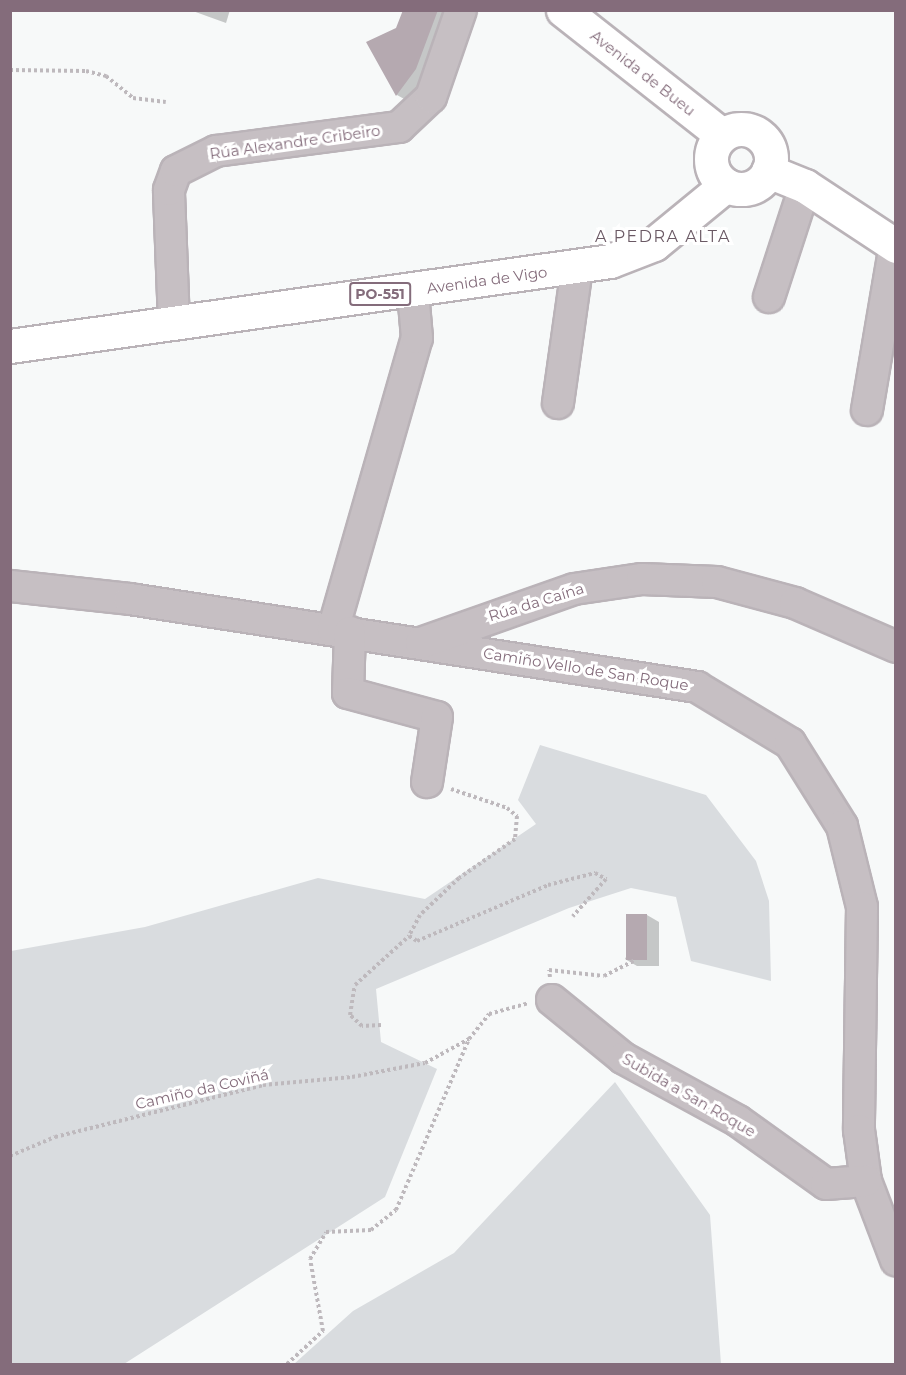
<!DOCTYPE html>
<html>
<head>
<meta charset="utf-8">
<style>
  body { margin:0 }
  #map { position:relative; width:906px; height:1375px; overflow:hidden; background:#f7f9f9; font-family:Montserrat,sans-serif }
  div>[style] { position:absolute }
  [style*='--x'] { left:calc(var(--x)*1px); top:calc(var(--y)*1px); width:calc(var(--w)*1px); rotate:calc(var(--a)*1deg) }
  .green>* { inset:0; background:#d9dcdf }
  .shadow>* { inset:0; background:#0003 }
  .building>* { inset:0; background:#b5a9b0; transform-origin:0 0 }
  .path>* { height:4px; margin-top:-2px; transform-origin:0; background:repeating-linear-gradient(90deg,#beb9bd 0 3px,transparent 0 6px) }
  .roads { filter:drop-shadow(2px 0 #bab3b8) drop-shadow(-2px 0 #bab3b8) drop-shadow(0 2px #bab3b8) drop-shadow(0 -2px #bab3b8) }
  .minor>* { height:30px; margin:-15px; padding:0 15px; transform-origin:15px; border-radius:15px; background:#c6bfc3 }
  .major>* { height:33px; margin:-16.5px; padding:0 16.5px; transform-origin:16.5px; border-radius:16.5px; background:#fff }
  .major>.ring { margin:-16.5px; padding:0; box-sizing:content-box; background:none; border:33px solid #fff; border-radius:50% }
  span { translate:-50% -50%; white-space:nowrap; text-align:center; line-height:1.15; -webkit-text-stroke:6px #fff; paint-order:stroke }
  .shield-label span { padding:2px 4px; background:#fff; border:2px solid; border-radius:4px; -webkit-text-stroke-width:0 }
  .shield-label { font-size:14px; color:#846c7b; font-weight:700 }
  .street-label { font-size:15px; color:#846c7b }
  .neighbourhood-label { font-size:16px; color:#6a5964; letter-spacing:1.5px }
  .frame { position:absolute; inset:0; border:12px solid #846c7b; pointer-events:none }
</style>
</head>
<body>
<div id="map">
  <div class="green">
    <i style="clip-path:polygon(540px 745px,706px 795px,756px 861px,769px 901px,771px 981px,691px 961px,676px 897px,631px 888px,569px 908px,376px 989px,381px 1042px,437px 1069px,385px 1197px,124px 1364px,11px 1364px,11px 951px,145px 927px,318px 878px,425px 899px,536px 824px,518px 800px)"></i>
    <i style="clip-path:polygon(615px 1082px,710px 1215px,721px 1364px,294px 1364px,353px 1311px,454px 1253px)"></i>
  </div>
  <div class="shadow">
    <i style="clip-path:polygon(190px 10px,230px 10px,226px 23px)"></i>
    <i style="clip-path:polygon(404px 10px,460px 10px,415px 105px,397px 95px,368px 43px,398px 29px)"></i>
    <i style="clip-path:polygon(647px 915px,659px 922px,659px 966px,637px 966px,625px 959px)"></i>
  </div>
  <div class="building">
    <i style="clip-path:polygon(403px 10px,438px 10px,416px 69px,396px 96px,366px 42px,396px 28px)"></i>
    <i style="left:626px;top:914px;width:21px;height:46px"></i>
  </div>
  <div class="path">
    <i style="--x:10;--y:70;--w:76;--a:0.8"></i>
    <i style="--x:86;--y:71;--w:21;--a:14"></i>
    <i style="--x:106;--y:76;--w:35;--a:39"></i>
    <i style="--x:133;--y:98;--w:33;--a:7"></i>
    <i style="--x:451;--y:789;--w:59;--a:18.7"></i>
    <i style="--x:507;--y:808;--w:13;--a:39"></i>
    <i style="--x:517;--y:816;--w:23;--a:95"></i>
    <i style="--x:515;--y:839;--w:68;--a:145.1"></i>
    <i style="--x:459;--y:878;--w:54;--a:136.5"></i>
    <i style="--x:420;--y:915;--w:24;--a:118"></i>
    <i style="--x:409;--y:936;--w:9;--a:32"></i>
    <i style="--x:417;--y:941;--w:142;--a:-23.1"></i>
    <i style="--x:548;--y:885;--w:49;--a:-14.3"></i>
    <i style="--x:595;--y:873;--w:13;--a:29"></i>
    <i style="--x:606;--y:879;--w:50;--a:131.7"></i>
    <i style="--x:550;--y:977;--w:7;--a:-98"></i>
    <i style="--x:549;--y:970;--w:55;--a:6.2"></i>
    <i style="--x:604;--y:976;--w:35;--a:-27"></i>
    <i style="--x:381;--y:1025;--w:19;--a:177"></i>
    <i style="--x:362;--y:1026;--w:16;--a:-137"></i>
    <i style="--x:350;--y:1015;--w:30;--a:-81"></i>
    <i style="--x:355;--y:985;--w:73;--a:-42.2"></i>
    <i style="--x:10;--y:1156;--w:49;--a:-22.9"></i>
    <i style="--x:55;--y:1137;--w:214;--a:-14"></i>
    <i style="--x:263;--y:1085;--w:89;--a:-5.1"></i>
    <i style="--x:352;--y:1077;--w:74;--a:-10.9"></i>
    <i style="--x:425;--y:1063;--w:50;--a:-28.6"></i>
    <i style="--x:287;--y:1364;--w:49;--a:-42.5"></i>
    <i style="--x:323;--y:1331;--w:73;--a:-100.2"></i>
    <i style="--x:310;--y:1259;--w:31;--a:-59"></i>
    <i style="--x:326;--y:1232;--w:45;--a:-2.5"></i>
    <i style="--x:371;--y:1230;--w:32;--a:-39"></i>
    <i style="--x:396;--y:1210;--w:186;--a:-66.9"></i>
    <i style="--x:469;--y:1039;--w:32;--a:-51"></i>
    <i style="--x:489;--y:1014;--w:41;--a:-15.4"></i>
  </div>
  <div class="roads">
    <div class="minor">
      <i style="--x:769;--y:297;--w:117;--a:-72"></i>
      <i style="--x:174;--y:323;--w:133;--a:-92.2"></i>
      <i style="--x:169;--y:190;--w:20;--a:-70"></i>
      <i style="--x:176;--y:171;--w:45;--a:-26.6"></i>
      <i style="--x:216;--y:151;--w:185;--a:-7.5"></i>
      <i style="--x:399;--y:127;--w:44;--a:-43.2"></i>
      <i style="--x:431;--y:97;--w:92;--a:-71"></i>
      <i style="--x:558;--y:403;--w:137;--a:-82"></i>
      <i style="--x:867;--y:410;--w:167;--a:-80.4"></i>
      <i style="--x:10;--y:586;--w:121;--a:6.2"></i>
      <i style="--x:130;--y:599;--w:574;--a:8.82"></i>
      <i style="--x:697;--y:687;--w:109;--a:31.1"></i>
      <i style="--x:790;--y:743;--w:98;--a:57.9"></i>
      <i style="--x:842;--y:826;--w:83;--a:76.1"></i>
      <i style="--x:862;--y:907;--w:223;--a:90.8"></i>
      <i style="--x:859;--y:1130;--w:51;--a:82.2"></i>
      <i style="--x:866;--y:1181;--w:85;--a:69.2"></i>
      <i style="--x:333;--y:630;--w:304;--a:-74"></i>
      <i style="--x:417;--y:338;--w:46;--a:-95"></i>
      <i style="--x:350;--y:632;--w:61;--a:91.9"></i>
      <i style="--x:348;--y:693;--w:92;--a:15.1"></i>
      <i style="--x:437;--y:717;--w:66;--a:98.7"></i>
      <i style="--x:421;--y:643;--w:162;--a:-19.4"></i>
      <i style="--x:574;--y:589;--w:69;--a:-8.4"></i>
      <i style="--x:642;--y:579;--w:75;--a:2.3"></i>
      <i style="--x:717;--y:582;--w:81;--a:15.1"></i>
      <i style="--x:795;--y:603;--w:110;--a:23.5"></i>
      <i style="--x:552;--y:1000;--w:92;--a:39.2"></i>
      <i style="--x:623;--y:1058;--w:131;--a:28.7"></i>
      <i style="--x:738;--y:1121;--w:108;--a:35.6"></i>
      <i style="--x:826;--y:1184;--w:40;--a:-4.3"></i>
    </div>
    <div class="major">
      <i style="--x:563;--y:10;--w:202;--a:38.2"></i>
      <i class="ring" style="left:711px;top:129px;width:27px;height:27px"></i>
      <i style="--x:768;--y:171;--w:40;--a:22"></i>
      <i style="--x:805;--y:186;--w:109;--a:33.4"></i>
      <i style="--x:10;--y:346;--w:606;--a:-8.06"></i>
      <i style="--x:610;--y:261;--w:47;--a:-21.1"></i>
      <i style="--x:654;--y:244;--w:93;--a:-39.3"></i>
    </div>
  </div>
  <div class="shield-label">
    <span style="left:380px;top:294px">PO-551</span>
  </div>
  <div class="street-label">
    <span style="left:643px;top:73px;rotate:38deg">Avenida de Bueu</span>
    <span style="left:295px;top:142px;rotate:-8deg">Rúa Alexandre Cribeiro</span>
    <span style="left:487px;top:280px;rotate:-8deg">Avenida de Vigo</span>
    <span style="left:536px;top:602px;rotate:-17deg">Rúa da Caína</span>
    <span style="left:586px;top:669px;rotate:9deg">Camiño Vello de San Roque</span>
    <span style="left:202px;top:1089px;rotate:-13deg">Camiño da Coviñá</span>
    <span style="left:689px;top:1095px;rotate:30deg">Subida a San Roque</span>
  </div>
  <div class="neighbourhood-label">
    <span style="left:663px;top:237px">A PEDRA ALTA</span>
  </div>
  <div class="frame"></div>
</div>
</body>
</html>
